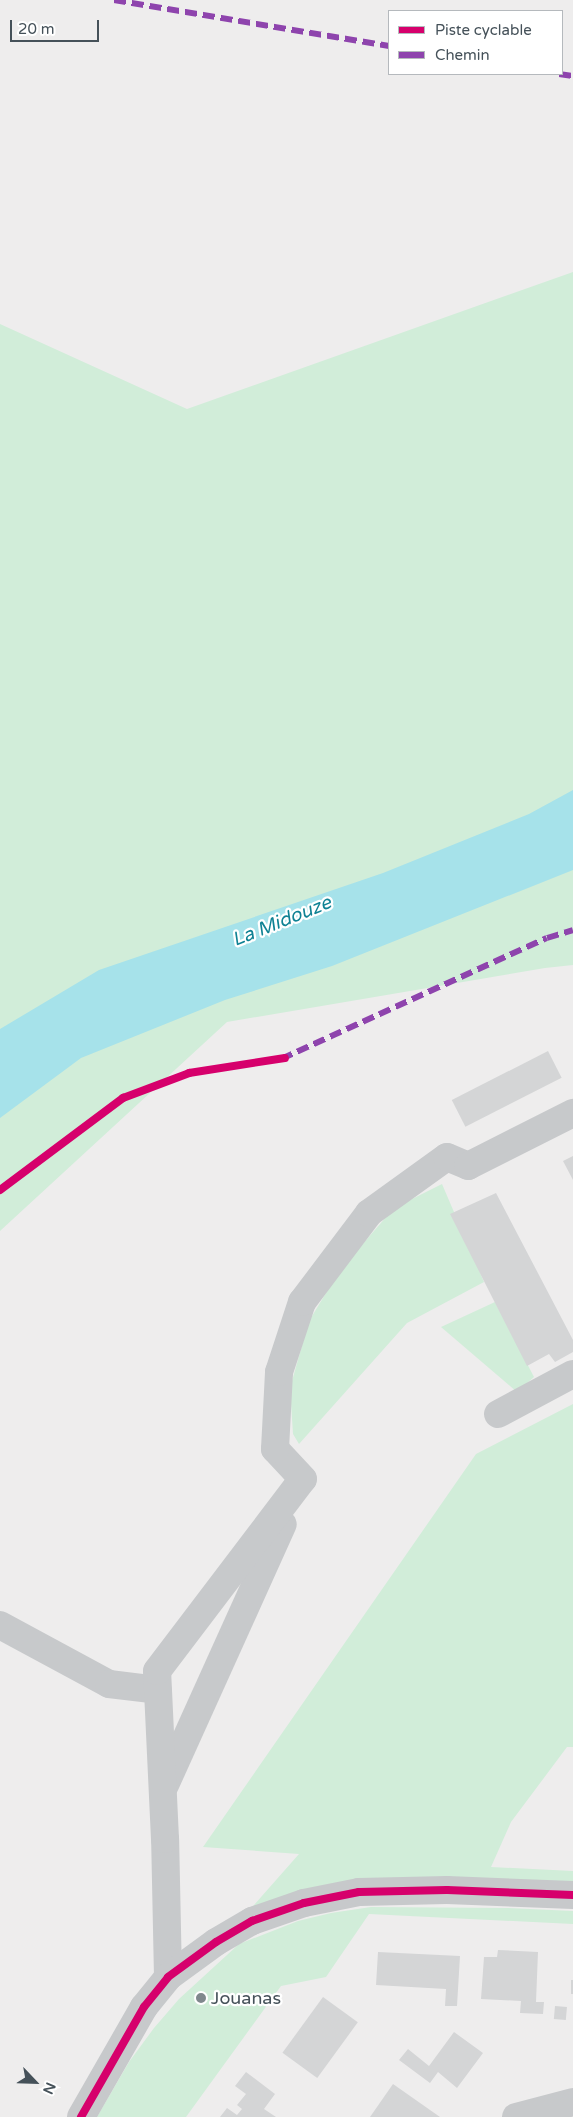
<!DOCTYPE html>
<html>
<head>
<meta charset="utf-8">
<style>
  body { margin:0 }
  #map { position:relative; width:573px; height:2117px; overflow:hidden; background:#eeeded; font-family:"Varela Round",sans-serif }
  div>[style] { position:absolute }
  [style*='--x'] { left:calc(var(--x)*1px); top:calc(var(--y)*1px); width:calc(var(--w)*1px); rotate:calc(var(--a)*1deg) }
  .green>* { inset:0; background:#d1edd9 }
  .water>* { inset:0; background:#a6e2ea }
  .building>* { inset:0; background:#d4d5d6; transform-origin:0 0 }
  .minor>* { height:28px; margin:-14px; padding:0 14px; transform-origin:14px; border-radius:14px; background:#c7c9cb }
  .quiet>* { height:6px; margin-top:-3px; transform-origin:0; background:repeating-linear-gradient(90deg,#8e44ad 0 12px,transparent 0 18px) }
  .cycleway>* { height:8px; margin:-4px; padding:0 4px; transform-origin:4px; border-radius:4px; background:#d6006c }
  .dots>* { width:14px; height:14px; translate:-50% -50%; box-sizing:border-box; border:2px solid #fff; border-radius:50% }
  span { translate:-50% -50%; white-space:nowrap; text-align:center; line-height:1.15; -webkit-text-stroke:4.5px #fff; paint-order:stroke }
  .poi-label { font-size:18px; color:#455159 }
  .left { translate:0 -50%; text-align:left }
  .water-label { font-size:19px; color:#0f8294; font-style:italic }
  .legend { position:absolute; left:388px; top:10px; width:175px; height:65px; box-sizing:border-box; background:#fff; border:1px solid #b5b9bd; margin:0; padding:6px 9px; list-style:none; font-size:15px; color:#455159 }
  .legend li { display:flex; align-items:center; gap:10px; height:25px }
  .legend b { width:25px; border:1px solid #b5b9bd }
  .north { position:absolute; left:10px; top:2057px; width:50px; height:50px; -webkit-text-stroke:4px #fff; paint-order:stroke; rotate:114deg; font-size:14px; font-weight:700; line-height:20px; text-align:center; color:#455159 }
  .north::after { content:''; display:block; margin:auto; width:18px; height:22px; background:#455159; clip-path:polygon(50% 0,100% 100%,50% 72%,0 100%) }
  .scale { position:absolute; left:10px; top:20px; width:89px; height:22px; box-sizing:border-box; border:2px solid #455159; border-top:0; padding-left:6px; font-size:15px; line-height:18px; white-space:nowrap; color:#455159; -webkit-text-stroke:4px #fff; paint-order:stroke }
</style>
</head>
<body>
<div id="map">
  <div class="green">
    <i style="clip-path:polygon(573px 272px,573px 965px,545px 968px,227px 1022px,0 1231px,0 324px,187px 409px)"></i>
    <i style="clip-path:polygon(442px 1184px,484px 1282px,407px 1323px,299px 1444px,293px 1434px,290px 1388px,309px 1321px,340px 1270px,394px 1208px)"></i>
    <i style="clip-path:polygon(495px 1302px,534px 1377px,517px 1392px,441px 1327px)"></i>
    <i style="clip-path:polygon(573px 1404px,573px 1747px,567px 1747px,511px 1822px,491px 1867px,573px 1871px,573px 1888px,247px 1913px,299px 1854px,203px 1847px,476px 1454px)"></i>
    <i style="clip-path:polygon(371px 1907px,508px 1908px,573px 1911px,573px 1924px,369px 1914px,326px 1977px,281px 1986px,186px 2117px,97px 2117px,129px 2062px,154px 2028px,179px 1999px,239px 1944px,298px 1921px,331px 1913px)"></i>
  </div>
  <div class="water">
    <i style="clip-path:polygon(573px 790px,573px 870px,332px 966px,225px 1000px,81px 1058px,0 1118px,0 1029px,99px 970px,383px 873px,529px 814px)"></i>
  </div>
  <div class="building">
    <i style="left:548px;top:1051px;width:30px;height:108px;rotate:63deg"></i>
    <i style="clip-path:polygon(573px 1156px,573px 1180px,563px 1161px)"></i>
    <i style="clip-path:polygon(496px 1193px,573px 1340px,573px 1352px,555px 1362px,549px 1354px,527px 1366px,450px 1214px)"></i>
    <i style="clip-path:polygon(498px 1950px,538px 1952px,536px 2002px,544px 2002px,543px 2014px,520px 2013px,521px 2001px,481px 1999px,484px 1957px,497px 1957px)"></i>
    <i style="clip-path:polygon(378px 1952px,460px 1956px,457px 2006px,445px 2006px,446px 1989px,376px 1985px)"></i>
    <i style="left:571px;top:1980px;width:2px;height:14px"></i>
    <i style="left:323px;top:1997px;width:43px;height:69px;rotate:36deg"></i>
    <i style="left:555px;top:2006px;width:12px;height:13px;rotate:5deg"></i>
    <i style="clip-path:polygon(454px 2032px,483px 2053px,457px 2088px,438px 2072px,430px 2083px,399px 2060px,408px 2049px,429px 2066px)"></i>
    <i style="clip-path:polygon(246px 2072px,275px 2094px,264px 2109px,276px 2117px,220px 2117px,227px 2108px,237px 2115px,242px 2109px,237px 2105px,246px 2094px,235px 2086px)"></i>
    <i style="clip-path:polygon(393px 2084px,440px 2117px,370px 2117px)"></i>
  </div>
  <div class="minor">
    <i style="--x:498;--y:1414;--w:85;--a:-28.1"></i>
    <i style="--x:0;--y:1625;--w:124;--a:28.4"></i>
    <i style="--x:109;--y:1684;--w:49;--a:7"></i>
    <i style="--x:165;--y:1785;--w:286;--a:-65.7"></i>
    <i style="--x:168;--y:1977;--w:138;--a:-91.2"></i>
    <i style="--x:165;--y:1839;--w:168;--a:-92.7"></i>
    <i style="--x:157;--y:1671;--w:241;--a:-52.8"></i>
    <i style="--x:303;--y:1479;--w:41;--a:-133"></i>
    <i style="--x:275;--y:1449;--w:77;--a:-87"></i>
    <i style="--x:279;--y:1372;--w:74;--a:-71.8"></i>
    <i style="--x:302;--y:1302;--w:111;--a:-53"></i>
    <i style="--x:369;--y:1213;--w:96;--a:-35.7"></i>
    <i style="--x:447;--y:1157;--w:23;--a:23"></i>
    <i style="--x:468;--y:1166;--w:118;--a:-26.8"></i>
    <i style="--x:81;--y:2117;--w:127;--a:-60.2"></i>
    <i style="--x:144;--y:2007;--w:38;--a:-51"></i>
    <i style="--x:168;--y:1977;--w:59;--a:-36.1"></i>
    <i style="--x:216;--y:1942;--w:42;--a:-30.3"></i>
    <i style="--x:252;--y:1921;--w:55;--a:-19.1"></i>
    <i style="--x:304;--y:1903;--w:56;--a:-11.3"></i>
    <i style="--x:359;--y:1892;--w:88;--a:-1.3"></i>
    <i style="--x:447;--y:1890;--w:126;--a:2.3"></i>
    <i style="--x:516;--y:2117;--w:59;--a:-14.7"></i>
  </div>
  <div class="quiet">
    <i style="--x:114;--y:0;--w:279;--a:9.5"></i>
    <i style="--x:559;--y:74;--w:14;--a:8"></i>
    <i style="--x:281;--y:1059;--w:292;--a:-24.5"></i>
    <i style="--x:547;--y:938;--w:27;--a:-17"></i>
  </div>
  <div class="cycleway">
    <i style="--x:0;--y:1190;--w:154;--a:-36.8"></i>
    <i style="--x:123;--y:1098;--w:71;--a:-20.7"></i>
    <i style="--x:189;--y:1073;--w:97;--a:-8.9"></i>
    <i style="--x:81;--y:2117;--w:127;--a:-60.2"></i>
    <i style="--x:144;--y:2007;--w:38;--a:-51"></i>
    <i style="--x:168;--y:1977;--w:59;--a:-36.1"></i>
    <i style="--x:216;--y:1942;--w:42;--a:-30.3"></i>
    <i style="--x:252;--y:1921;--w:55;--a:-19.1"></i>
    <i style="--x:304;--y:1903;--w:56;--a:-11.3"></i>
    <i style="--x:359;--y:1892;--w:88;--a:-1.3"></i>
    <i style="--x:447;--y:1890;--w:126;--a:2.3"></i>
  </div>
  <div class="dots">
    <i style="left:201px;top:1998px;background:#80888d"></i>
  </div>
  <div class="poi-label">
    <span class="left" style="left:211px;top:1998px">Jouanas</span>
  </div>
  <div class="water-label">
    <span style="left:282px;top:922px;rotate:-22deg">La Midouze</span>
  </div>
  <ul class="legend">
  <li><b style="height:6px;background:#d6006c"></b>Piste cyclable</li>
  <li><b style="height:6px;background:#8e44ad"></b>Chemin</li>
  </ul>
  <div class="north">N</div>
  <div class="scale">20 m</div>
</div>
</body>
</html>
